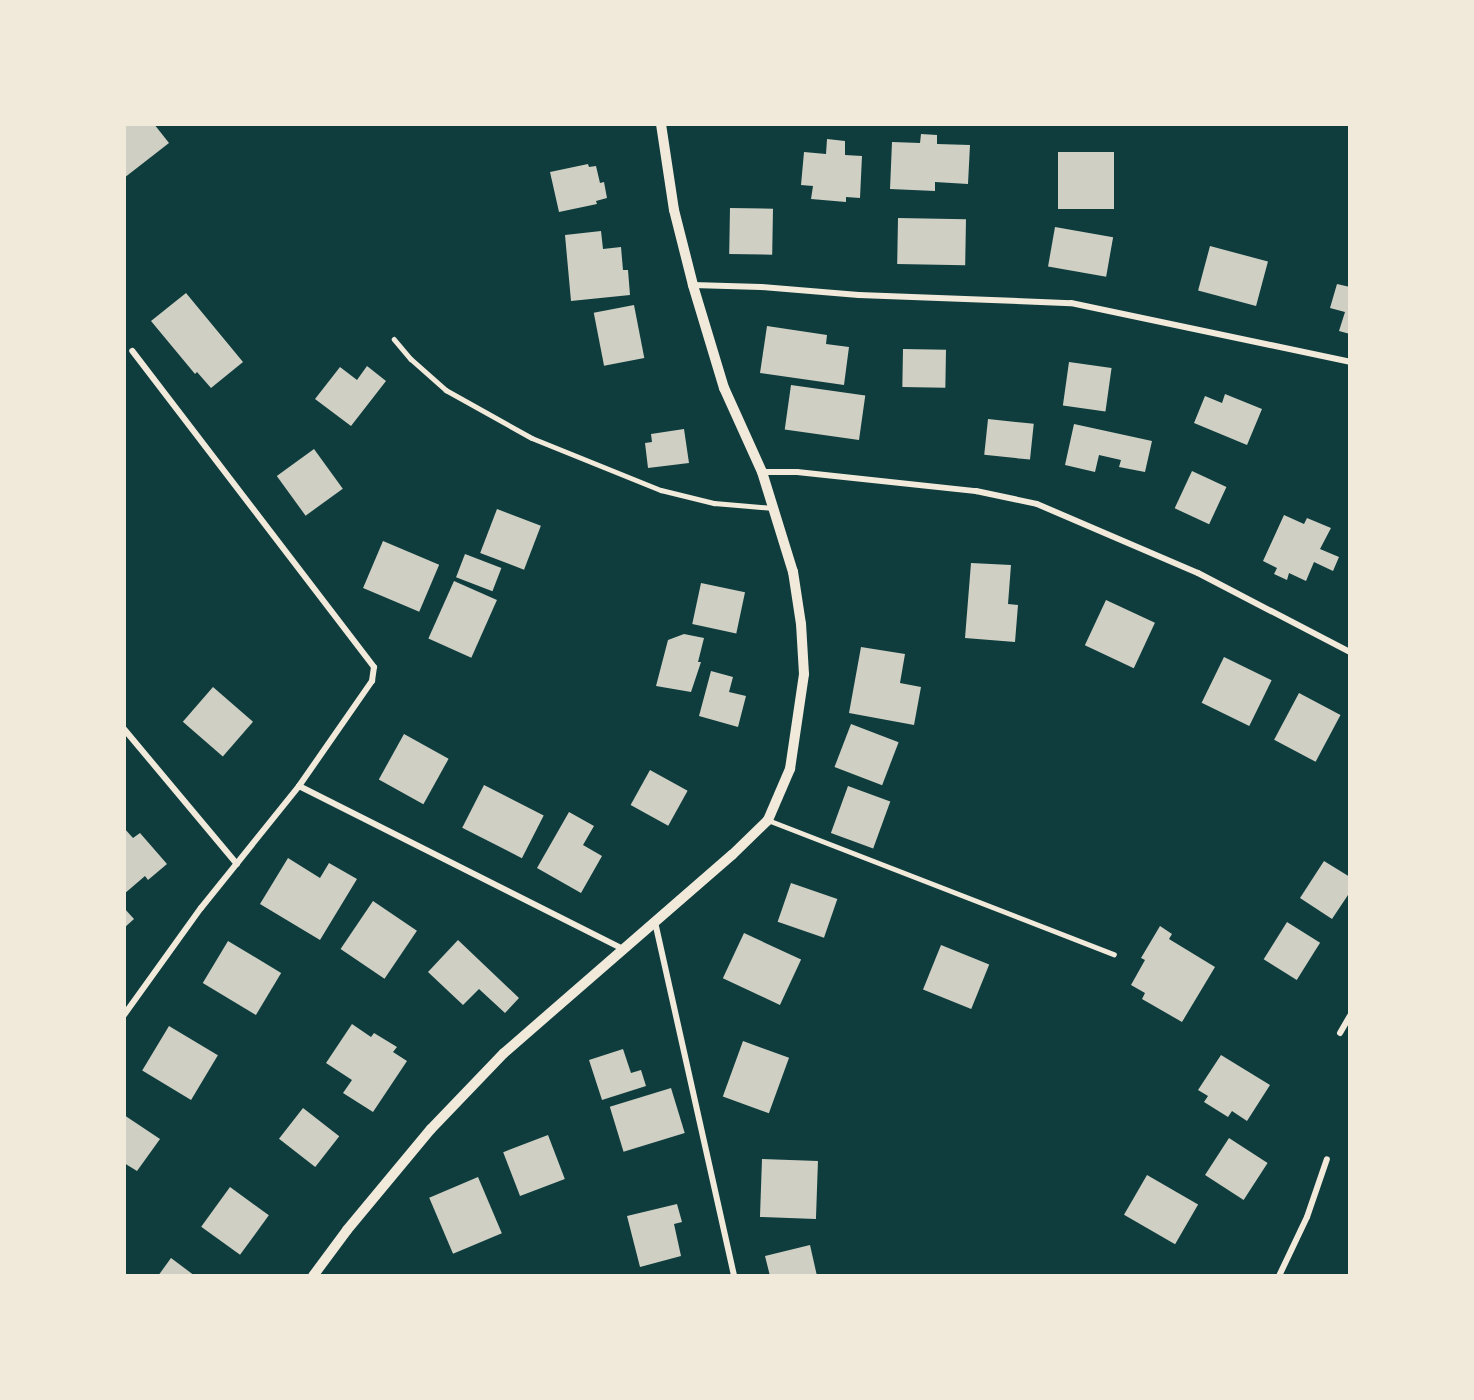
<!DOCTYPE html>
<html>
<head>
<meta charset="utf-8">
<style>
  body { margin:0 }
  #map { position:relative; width:1474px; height:1400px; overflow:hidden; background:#0f3d3e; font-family:"Crimson Pro",serif }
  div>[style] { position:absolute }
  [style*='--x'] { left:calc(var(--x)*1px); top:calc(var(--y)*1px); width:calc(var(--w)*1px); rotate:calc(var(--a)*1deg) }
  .building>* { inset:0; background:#cfcfc3; transform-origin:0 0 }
  .service>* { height:4.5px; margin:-2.25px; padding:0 2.25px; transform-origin:2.25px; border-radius:2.25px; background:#f1e9da }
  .minor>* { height:6px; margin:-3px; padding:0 3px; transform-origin:3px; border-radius:3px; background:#f1e9da }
  .tertiary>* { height:10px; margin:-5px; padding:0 5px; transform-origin:5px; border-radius:5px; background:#f1e9da }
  span { translate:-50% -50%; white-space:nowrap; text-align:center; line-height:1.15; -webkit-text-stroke:4.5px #f1e9da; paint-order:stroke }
  .frame { position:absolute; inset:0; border:126px solid #f1e9da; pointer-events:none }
</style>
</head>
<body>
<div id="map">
  <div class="building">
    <i style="clip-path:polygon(124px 124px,154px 124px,169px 143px,124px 178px)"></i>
    <i style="clip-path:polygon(921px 134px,937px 135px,937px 144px,970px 145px,968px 184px,935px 182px,935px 191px,890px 189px,892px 142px,920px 143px)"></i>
    <i style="clip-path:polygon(827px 139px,845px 141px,845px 155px,862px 156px,860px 198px,846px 197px,846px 202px,811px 199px,813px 186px,801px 185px,804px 152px,826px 154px)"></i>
    <i style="left:1058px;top:152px;width:56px;height:57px"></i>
    <i style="clip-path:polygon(588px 164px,589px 167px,596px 166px,600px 183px,604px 182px,607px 198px,596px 201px,597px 204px,559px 212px,550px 172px)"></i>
    <i style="left:730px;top:208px;width:43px;height:46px;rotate:1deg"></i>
    <i style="left:898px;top:218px;width:68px;height:46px;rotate:1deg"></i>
    <i style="left:1055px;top:227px;width:59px;height:40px;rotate:10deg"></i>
    <i style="clip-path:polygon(601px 231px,603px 249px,621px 247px,623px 270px,628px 270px,630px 295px,571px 301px,565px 235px)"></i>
    <i style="left:1210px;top:246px;width:60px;height:46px;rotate:15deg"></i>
    <i style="clip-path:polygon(1337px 284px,1350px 287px,1350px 334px,1339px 331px,1345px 312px,1330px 308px)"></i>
    <i style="clip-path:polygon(186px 293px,243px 362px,211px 388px,197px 372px,195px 374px,151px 321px)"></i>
    <i style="left:634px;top:305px;width:54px;height:41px;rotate:79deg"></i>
    <i style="clip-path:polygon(767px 326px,827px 335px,826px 344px,849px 347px,844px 385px,760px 373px)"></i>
    <i style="left:903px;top:349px;width:43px;height:38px;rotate:1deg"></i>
    <i style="left:1069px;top:362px;width:43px;height:44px;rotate:8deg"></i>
    <i style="clip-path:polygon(367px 366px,386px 381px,351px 426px,315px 399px,340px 367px,357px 380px)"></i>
    <i style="left:791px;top:385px;width:75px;height:45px;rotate:8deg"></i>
    <i style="clip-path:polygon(1225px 394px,1262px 409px,1247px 445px,1194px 423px,1205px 396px,1222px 403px)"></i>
    <i style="left:988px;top:419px;width:46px;height:36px;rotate:6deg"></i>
    <i style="clip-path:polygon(1074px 424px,1152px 441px,1145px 472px,1119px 467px,1121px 460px,1099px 455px,1095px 472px,1065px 465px)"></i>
    <i style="clip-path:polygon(684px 429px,689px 463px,648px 468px,645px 443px,652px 442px,651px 434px)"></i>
    <i style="left:314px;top:449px;width:49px;height:46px;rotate:54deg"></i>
    <i style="left:1192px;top:471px;width:38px;height:41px;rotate:25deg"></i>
    <i style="left:497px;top:509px;width:47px;height:47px;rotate:21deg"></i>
    <i style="clip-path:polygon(1284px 515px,1304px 524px,1307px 518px,1331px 528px,1320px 549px,1339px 557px,1333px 571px,1314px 562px,1306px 581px,1289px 573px,1287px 580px,1274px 574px,1277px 568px,1263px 561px)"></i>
    <i style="left:383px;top:541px;width:61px;height:51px;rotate:23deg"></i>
    <i style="left:465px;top:554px;width:39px;height:25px;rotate:21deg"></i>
    <i style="clip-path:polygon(971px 563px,1011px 565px,1008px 604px,1018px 605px,1015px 642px,965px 638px)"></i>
    <i style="left:454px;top:581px;width:47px;height:63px;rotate:24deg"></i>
    <i style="left:701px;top:583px;width:45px;height:42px;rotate:12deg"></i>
    <i style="left:1106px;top:600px;width:54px;height:50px;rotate:25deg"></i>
    <i style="clip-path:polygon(684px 634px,704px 638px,698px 662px,701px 662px,691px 692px,656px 686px,668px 640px)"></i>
    <i style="clip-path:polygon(861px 647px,905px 654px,900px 683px,921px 687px,914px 725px,849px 713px)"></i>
    <i style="left:1224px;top:657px;width:53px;height:51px;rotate:26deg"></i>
    <i style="clip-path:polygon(711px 671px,733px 677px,729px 692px,746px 696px,738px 727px,699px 716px)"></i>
    <i style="left:213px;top:687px;width:53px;height:46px;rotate:41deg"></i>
    <i style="left:1299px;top:693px;width:47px;height:53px;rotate:28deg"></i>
    <i style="left:851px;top:724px;width:51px;height:46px;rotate:21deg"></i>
    <i style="left:404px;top:734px;width:51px;height:52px;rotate:29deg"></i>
    <i style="left:650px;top:770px;width:43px;height:40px;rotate:29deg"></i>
    <i style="left:484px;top:785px;width:67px;height:48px;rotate:27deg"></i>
    <i style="left:848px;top:786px;width:45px;height:50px;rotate:20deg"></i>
    <i style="clip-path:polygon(569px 812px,594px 826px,583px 845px,602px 856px,581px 893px,537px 868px)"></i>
    <i style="clip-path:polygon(124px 828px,133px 838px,140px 833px,167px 864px,148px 880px,145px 876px,124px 894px)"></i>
    <i style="clip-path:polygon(288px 858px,320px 878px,329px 863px,357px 879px,320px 940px,260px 904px)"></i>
    <i style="clip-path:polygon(1324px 861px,1350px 877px,1350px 892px,1332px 919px,1300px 898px)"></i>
    <i style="left:791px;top:883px;width:49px;height:41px;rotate:19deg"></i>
    <i style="left:373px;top:901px;width:53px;height:58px;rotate:34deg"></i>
    <i style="clip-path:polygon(124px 908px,134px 919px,124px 928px)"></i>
    <i style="left:1287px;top:922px;width:39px;height:44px;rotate:32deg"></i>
    <i style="clip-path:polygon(1160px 926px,1172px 934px,1169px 939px,1215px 967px,1182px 1022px,1142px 999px,1145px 993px,1131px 985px,1145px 960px,1141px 958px)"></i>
    <i style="left:744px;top:933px;width:63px;height:50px;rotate:25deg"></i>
    <i style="clip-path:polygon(458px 940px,519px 998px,505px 1013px,479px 989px,463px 1005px,428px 972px)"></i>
    <i style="left:228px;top:941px;width:62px;height:49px;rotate:31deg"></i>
    <i style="left:941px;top:945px;width:52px;height:48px;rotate:22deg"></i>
    <i style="clip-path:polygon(352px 1024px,371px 1037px,374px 1033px,397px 1047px,393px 1052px,407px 1061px,373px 1112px,343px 1093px,352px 1080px,326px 1063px)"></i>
    <i style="left:169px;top:1026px;width:57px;height:52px;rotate:31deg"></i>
    <i style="left:743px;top:1041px;width:49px;height:59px;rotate:20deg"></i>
    <i style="clip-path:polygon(623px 1049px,631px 1073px,641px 1070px,646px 1086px,602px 1100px,589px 1060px)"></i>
    <i style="clip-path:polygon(1221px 1055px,1270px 1085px,1247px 1121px,1232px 1111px,1228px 1117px,1204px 1102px,1208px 1096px,1198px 1090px)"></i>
    <i style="left:671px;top:1088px;width:47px;height:64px;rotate:73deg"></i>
    <i style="left:303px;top:1108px;width:46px;height:39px;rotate:38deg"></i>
    <i style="clip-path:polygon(124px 1115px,160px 1139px,137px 1171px,124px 1163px)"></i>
    <i style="left:548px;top:1135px;width:47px;height:48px;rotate:69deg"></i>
    <i style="left:1229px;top:1138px;width:46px;height:44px;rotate:33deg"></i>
    <i style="left:762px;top:1159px;width:56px;height:58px;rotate:2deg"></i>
    <i style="left:1147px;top:1175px;width:59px;height:46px;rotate:30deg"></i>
    <i style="left:478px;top:1177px;width:61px;height:53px;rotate:67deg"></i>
    <i style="left:230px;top:1187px;width:48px;height:49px;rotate:36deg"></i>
    <i style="clip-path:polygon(677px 1204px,682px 1222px,674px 1224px,681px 1256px,640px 1267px,627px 1216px)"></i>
    <i style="clip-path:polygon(810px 1245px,817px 1276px,770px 1276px,765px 1256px)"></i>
    <i style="clip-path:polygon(171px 1258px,195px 1276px,158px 1276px)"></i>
  </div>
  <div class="service">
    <i style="--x:394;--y:339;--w:26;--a:50"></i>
    <i style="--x:411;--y:359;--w:47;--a:41.5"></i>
    <i style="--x:446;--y:390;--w:98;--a:29.2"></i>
    <i style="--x:532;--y:438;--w:139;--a:22"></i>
    <i style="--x:661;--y:490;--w:55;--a:13.8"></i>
    <i style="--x:714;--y:503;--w:59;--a:4.8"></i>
    <i style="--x:768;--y:820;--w:371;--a:21.2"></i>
  </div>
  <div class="minor">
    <i style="--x:693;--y:285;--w:68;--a:1.7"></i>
    <i style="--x:761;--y:287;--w:98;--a:4.7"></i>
    <i style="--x:859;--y:295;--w:212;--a:2.2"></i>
    <i style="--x:1071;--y:303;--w:285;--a:11.9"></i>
    <i style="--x:762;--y:472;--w:35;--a:0"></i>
    <i style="--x:797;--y:472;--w:180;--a:6.1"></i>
    <i style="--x:976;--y:491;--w:62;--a:12"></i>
    <i style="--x:1037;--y:504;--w:175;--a:23.2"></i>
    <i style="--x:1198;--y:573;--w:171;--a:27.5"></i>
    <i style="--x:124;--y:729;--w:176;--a:50.1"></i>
    <i style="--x:299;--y:786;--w:363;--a:26.7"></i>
    <i style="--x:655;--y:922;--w:363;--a:77.4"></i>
    <i style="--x:124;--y:1015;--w:132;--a:-54.3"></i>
    <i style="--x:201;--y:908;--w:156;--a:-51.2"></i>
    <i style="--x:299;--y:786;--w:128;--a:-55.2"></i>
    <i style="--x:372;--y:681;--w:14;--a:-82"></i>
    <i style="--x:374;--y:667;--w:398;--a:-127.4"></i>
    <i style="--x:1340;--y:1033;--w:20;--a:-60"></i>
    <i style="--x:1279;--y:1276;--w:65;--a:-64.6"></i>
    <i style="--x:1307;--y:1217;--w:61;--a:-71"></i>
  </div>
  <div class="tertiary">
    <i style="--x:313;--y:1276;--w:57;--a:-53.5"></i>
    <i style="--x:347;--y:1230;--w:131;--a:-50.3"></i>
    <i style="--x:431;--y:1129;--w:105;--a:-46.2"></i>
    <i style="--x:504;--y:1053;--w:302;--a:-41"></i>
    <i style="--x:732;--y:855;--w:50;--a:-44.2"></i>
    <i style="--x:768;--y:820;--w:56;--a:-66.7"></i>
    <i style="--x:790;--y:769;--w:96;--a:-81.6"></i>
    <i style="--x:804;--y:674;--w:50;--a:-93.4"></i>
    <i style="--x:801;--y:624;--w:53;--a:-98.7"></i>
    <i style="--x:793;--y:572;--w:105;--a:-107.2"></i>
    <i style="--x:762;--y:472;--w:92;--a:-114.3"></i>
    <i style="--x:724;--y:388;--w:108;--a:-106.8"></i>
    <i style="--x:693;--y:285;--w:77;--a:-104.2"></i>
    <i style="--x:674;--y:210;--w:87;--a:-98.6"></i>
  </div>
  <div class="frame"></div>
</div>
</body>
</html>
